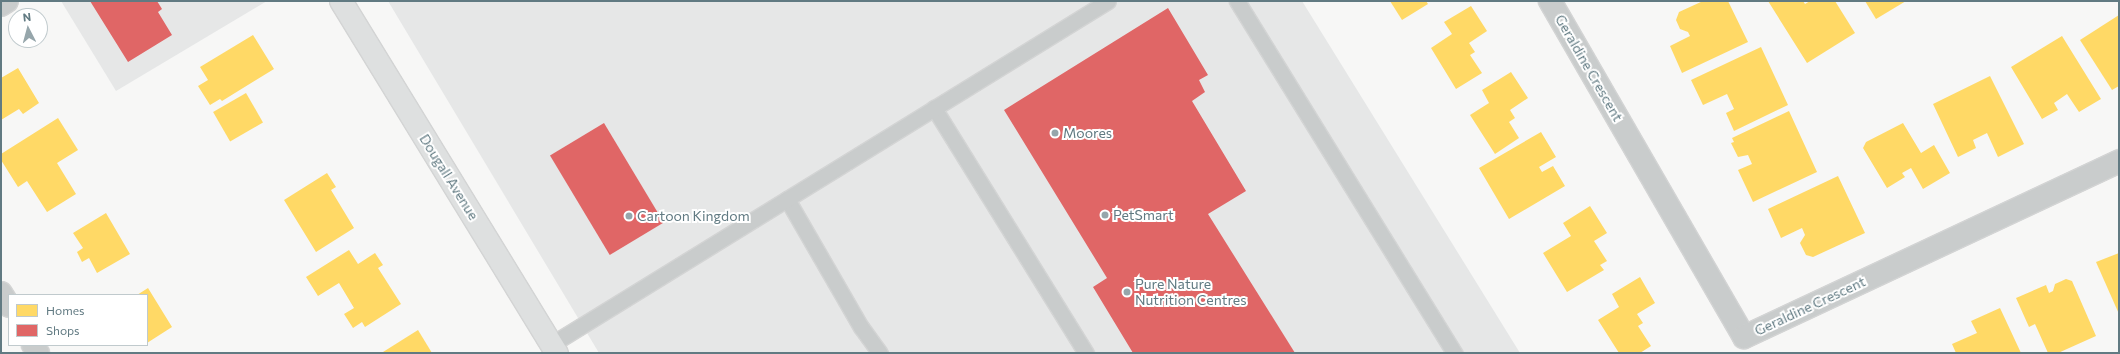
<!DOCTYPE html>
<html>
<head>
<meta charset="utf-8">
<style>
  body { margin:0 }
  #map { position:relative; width:2120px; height:354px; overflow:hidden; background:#f7f7f6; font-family:Commissioner,sans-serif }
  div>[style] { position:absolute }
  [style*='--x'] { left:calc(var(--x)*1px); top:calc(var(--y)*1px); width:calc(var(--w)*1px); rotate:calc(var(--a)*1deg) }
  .built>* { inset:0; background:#e6e7e7 }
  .homes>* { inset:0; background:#ffd966; transform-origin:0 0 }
  .shops>* { inset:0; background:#e06666; transform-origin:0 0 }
  .roads { filter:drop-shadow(1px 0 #d3d4d4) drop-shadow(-1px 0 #d3d4d4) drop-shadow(0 1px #d3d4d4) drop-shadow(0 -1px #d3d4d4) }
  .lane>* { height:15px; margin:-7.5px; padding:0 7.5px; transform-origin:7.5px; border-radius:7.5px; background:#c9cccc }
  .street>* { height:22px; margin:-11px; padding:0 11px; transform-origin:11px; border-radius:11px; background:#c9cccc }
  .primary>* { height:22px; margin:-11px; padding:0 11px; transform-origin:11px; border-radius:11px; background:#dee0e0 }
  .dots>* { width:11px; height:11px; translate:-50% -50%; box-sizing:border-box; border:2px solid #fff; border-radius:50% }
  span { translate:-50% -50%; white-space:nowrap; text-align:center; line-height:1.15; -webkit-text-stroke:4px #fff; paint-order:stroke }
  .street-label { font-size:14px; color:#617a82 }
  .poi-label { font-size:14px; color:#617a82 }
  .left { translate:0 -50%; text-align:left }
  .frame { position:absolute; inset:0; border:2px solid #617a82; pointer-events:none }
  .legend { position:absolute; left:8px; top:294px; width:140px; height:52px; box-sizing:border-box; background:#fff; border:1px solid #c0cacd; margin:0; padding:5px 7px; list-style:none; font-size:12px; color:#617a82 }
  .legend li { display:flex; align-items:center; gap:8px; height:20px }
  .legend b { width:20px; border:1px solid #c0cacd }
  .north { position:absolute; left:8px; top:8px; width:40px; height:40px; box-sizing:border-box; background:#fff; border:1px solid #c0cacd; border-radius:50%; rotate:354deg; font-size:11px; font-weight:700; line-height:16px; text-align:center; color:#617a82 }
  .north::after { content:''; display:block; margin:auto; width:14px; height:18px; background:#96a6ab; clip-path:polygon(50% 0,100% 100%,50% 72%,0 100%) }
</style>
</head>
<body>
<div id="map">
  <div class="built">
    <i style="clip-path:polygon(61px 1px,267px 1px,116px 91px)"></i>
    <i style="clip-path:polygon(388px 1px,1302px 1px,1520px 353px,599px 353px)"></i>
  </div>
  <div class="homes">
    <i style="clip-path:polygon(1390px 1px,1426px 1px,1428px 4px,1402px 20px)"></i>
    <i style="clip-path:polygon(1703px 1px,1728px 1px,1748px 42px,1682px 73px,1670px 46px,1690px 36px,1688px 32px,1680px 29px,1676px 20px,1679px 12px)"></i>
    <i style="clip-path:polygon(1768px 1px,1803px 1px,1805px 4px,1810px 1px,1835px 1px,1855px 33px,1807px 63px)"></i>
    <i style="clip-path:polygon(1865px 1px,1906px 1px,1876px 19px)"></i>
    <i style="clip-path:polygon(1471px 6px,1487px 31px,1469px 43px,1475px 52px,1470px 55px,1482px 73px,1456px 89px,1431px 48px,1452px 34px,1444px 22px)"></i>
    <i style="clip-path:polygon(2119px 15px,2119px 86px,2112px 90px,2080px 40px)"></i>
    <i style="clip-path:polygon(253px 35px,274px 69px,222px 101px,220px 99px,210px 105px,198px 86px,208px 80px,200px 67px)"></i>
    <i style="clip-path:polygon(2062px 36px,2101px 99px,2079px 112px,2067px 94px,2054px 103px,2058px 110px,2042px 119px,2011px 67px)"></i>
    <i style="clip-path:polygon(1761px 47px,1788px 105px,1734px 131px,1726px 113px,1734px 109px,1727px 94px,1703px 105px,1691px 80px)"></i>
    <i style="clip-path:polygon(18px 68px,39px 103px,23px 114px,19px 109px,1px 120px,1px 78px)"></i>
    <i style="clip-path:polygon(1511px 72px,1528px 98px,1510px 110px,1515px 118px,1509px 122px,1519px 138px,1495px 154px,1470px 115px,1489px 103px,1482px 90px)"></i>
    <i style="clip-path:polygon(1990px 76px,2024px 144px,1998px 157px,1987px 133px,1973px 140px,1976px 148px,1958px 157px,1933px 104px)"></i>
    <i style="left:246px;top:93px;width:34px;height:38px;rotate:60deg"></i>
    <i style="clip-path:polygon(1789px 111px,1817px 172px,1753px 202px,1738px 170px,1752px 164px,1748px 155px,1738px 157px,1731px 143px,1734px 142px,1732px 138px)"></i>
    <i style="clip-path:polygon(58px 118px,78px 150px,57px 163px,76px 194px,47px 212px,27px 181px,18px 187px,1px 160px,1px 154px)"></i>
    <i style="clip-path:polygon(1903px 123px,1921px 153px,1934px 145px,1950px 173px,1923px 189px,1911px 168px,1902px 173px,1905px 177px,1887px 188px,1863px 148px,1866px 142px)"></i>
    <i style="clip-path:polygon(1541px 132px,1556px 157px,1539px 167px,1542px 172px,1553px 166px,1565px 186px,1509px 219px,1479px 168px)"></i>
    <i style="clip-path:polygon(327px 173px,336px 187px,331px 190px,354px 228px,316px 252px,284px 200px)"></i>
    <i style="clip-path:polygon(1838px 176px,1865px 233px,1813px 257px,1806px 255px,1800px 243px,1805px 235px,1802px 228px,1781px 238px,1768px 209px)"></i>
    <i style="clip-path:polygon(1590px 206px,1607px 233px,1594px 241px,1607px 261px,1600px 265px,1604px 270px,1567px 292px,1543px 253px,1571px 236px,1563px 223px)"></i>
    <i style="clip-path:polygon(106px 213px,130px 254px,97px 273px,89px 258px,82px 262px,77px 252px,83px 248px,73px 233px)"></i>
    <i style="clip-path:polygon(349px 250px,358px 264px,375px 253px,383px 265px,378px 268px,401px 304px,365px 327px,362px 322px,353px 328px,344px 314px,354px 308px,339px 283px,318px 296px,306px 277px)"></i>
    <i style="clip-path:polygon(2119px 253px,2119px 314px,2096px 262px)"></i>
    <i style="clip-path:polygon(1640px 277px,1655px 303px,1637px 314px,1643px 323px,1638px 326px,1651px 346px,1640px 353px,1619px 353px,1598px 320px,1619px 307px,1612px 294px)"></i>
    <i style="clip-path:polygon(2066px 279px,2072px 281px,2096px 336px,2058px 353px,2048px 353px,2035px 324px,2029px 327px,2016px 298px,2046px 285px,2049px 293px,2053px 291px,2055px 284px)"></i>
    <i style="clip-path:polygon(148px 288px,172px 327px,147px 343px,147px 295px,137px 295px)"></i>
    <i style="clip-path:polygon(2000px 308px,2021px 353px,1956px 353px,1952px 344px,1977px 333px,1971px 321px)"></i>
    <i style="clip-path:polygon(418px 330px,432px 353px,383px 353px,383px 352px)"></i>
  </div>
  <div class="shops">
    <i style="clip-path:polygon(90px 1px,157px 1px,162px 9px,158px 12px,172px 35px,128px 62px)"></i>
    <i style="clip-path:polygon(1168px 8px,1208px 75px,1199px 80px,1205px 92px,1192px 101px,1246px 191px,1208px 214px,1295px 353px,1133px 353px,1093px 287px,1107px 278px,1004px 110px)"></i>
    <i style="left:604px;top:123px;width:116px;height:63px;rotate:59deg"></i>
  </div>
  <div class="roads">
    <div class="lane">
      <i style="--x:1237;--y:1;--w:414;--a:58.3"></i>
      <i style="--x:934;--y:108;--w:288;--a:58.2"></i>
      <i style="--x:787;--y:199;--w:148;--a:60"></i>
      <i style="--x:861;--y:327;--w:32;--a:54"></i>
      <i style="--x:552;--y:344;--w:653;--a:-31.67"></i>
    </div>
    <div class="street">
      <i style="--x:1550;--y:1;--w:388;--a:60"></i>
      <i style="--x:1744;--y:337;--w:414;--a:-25.1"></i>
      <i style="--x:1;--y:5;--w:7;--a:-34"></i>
      <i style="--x:1;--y:293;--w:15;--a:58"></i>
      <i style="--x:33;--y:345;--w:9;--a:58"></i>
    </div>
    <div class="primary">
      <i style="--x:341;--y:1;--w:413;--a:58.5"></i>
    </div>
  </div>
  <div class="dots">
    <i style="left:1055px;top:133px;background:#96a6ab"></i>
    <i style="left:1105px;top:215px;background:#96a6ab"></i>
    <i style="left:629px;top:216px;background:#96a6ab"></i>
    <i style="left:1127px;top:292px;background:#96a6ab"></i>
  </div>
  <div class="street-label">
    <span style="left:1589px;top:68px;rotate:60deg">Geraldine Crescent</span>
    <span style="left:449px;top:177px;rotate:58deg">Dougall Avenue</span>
    <span style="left:1810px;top:306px;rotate:-25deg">Geraldine Crescent</span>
  </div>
  <div class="poi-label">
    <span class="left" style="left:1063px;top:133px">Moores</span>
    <span class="left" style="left:1113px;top:215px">PetSmart</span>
    <span class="left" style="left:637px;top:216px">Cartoon Kingdom</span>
    <span class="left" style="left:1135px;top:292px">Pure Nature<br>Nutrition Centres</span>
  </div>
  <div class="frame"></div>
  <ul class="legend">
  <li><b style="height:11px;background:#ffd966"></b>Homes</li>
  <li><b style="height:11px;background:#e06666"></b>Shops</li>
  </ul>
  <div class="north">N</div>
</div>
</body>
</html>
